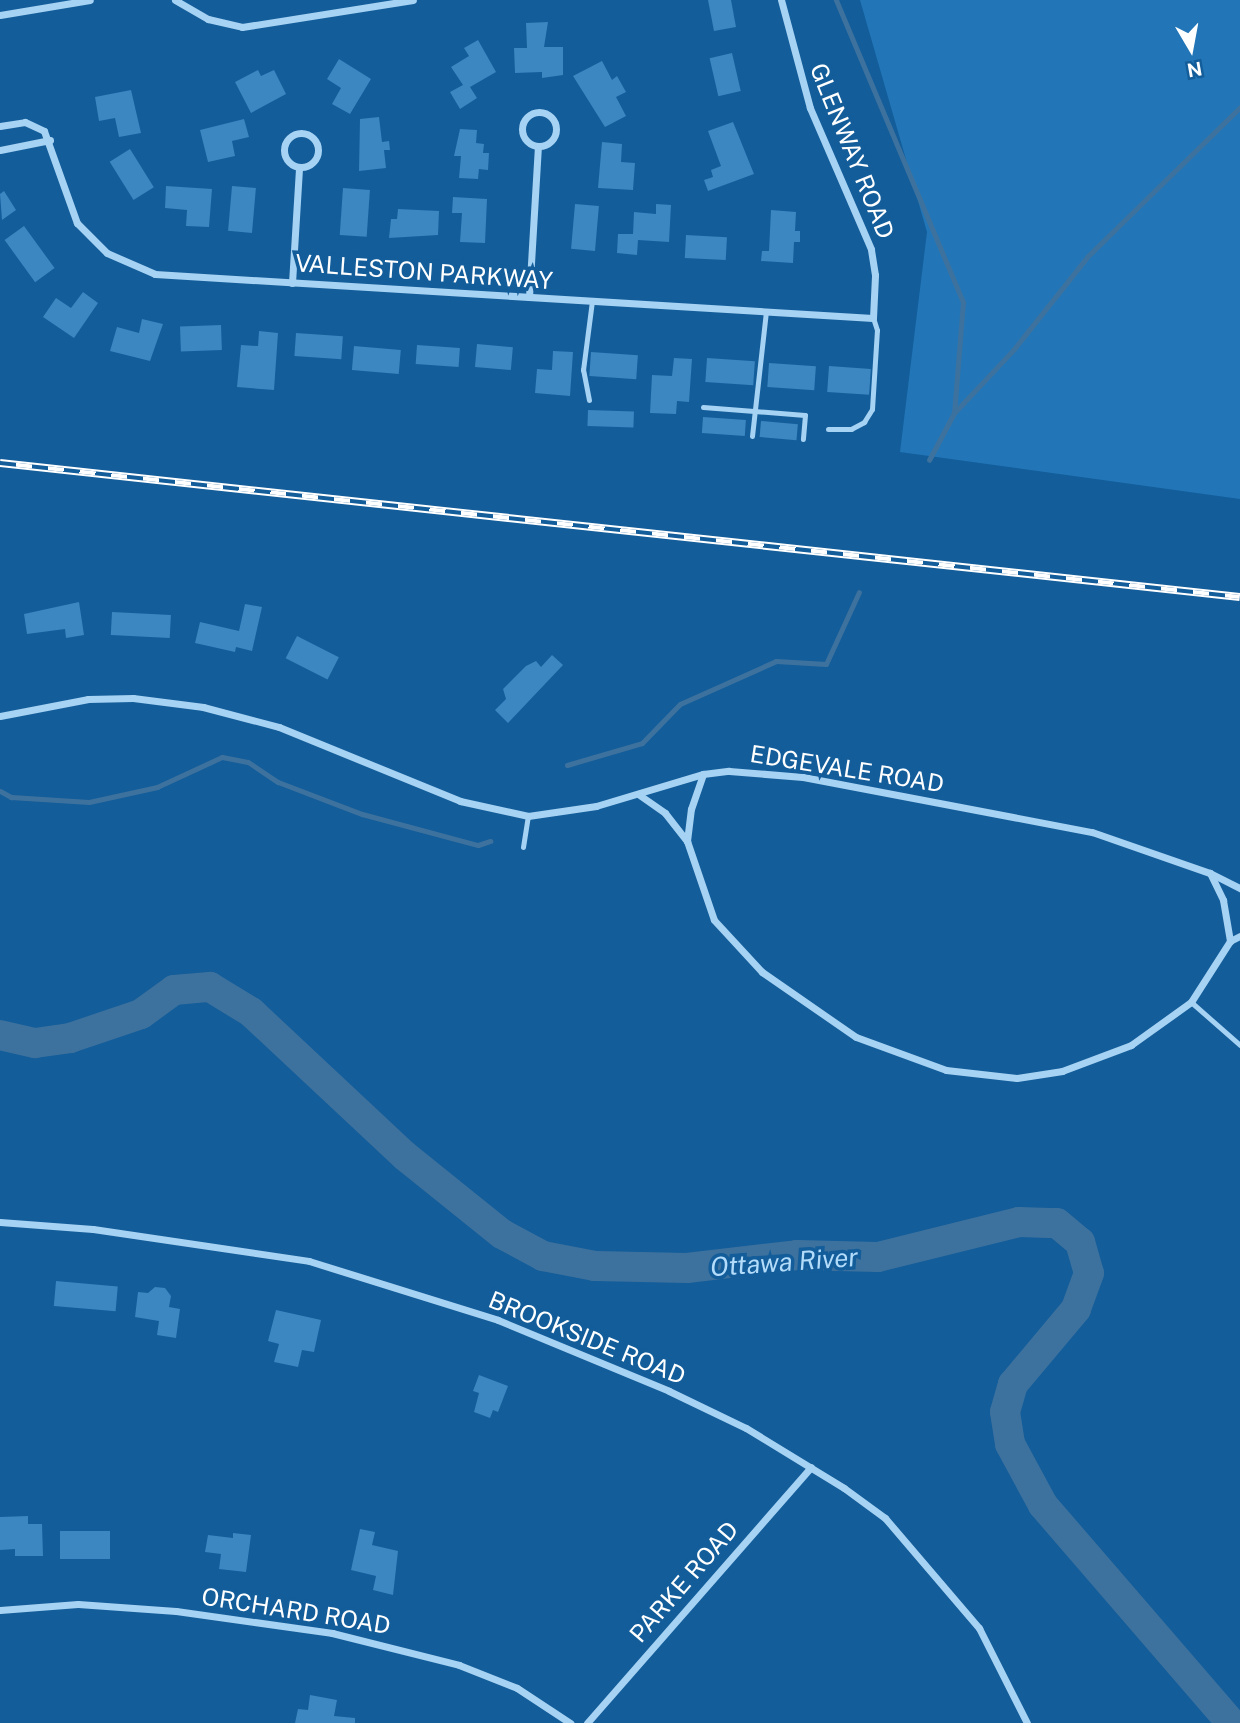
<!DOCTYPE html>
<html>
<head>
<meta charset="utf-8">
<style>
  body { margin:0 }
  #map { position:relative; width:1240px; height:1723px; overflow:hidden; background:#135d9a; font-family:"Public Sans",sans-serif }
  div>[style] { position:absolute }
  [style*='--x'] { left:calc(var(--x)*1px); top:calc(var(--y)*1px); width:calc(var(--w)*1px); rotate:calc(var(--a)*1deg) }
  .green>* { inset:0; background:#2276b7 }
  .stream>* { height:5px; margin:-2.5px; padding:0 2.5px; transform-origin:2.5px; border-radius:2.5px; background:#3e729e }
  .river>* { height:30px; margin:-15px; padding:0 15px; transform-origin:15px; border-radius:15px; background:#3e729e }
  .building>* { inset:0; background:#3c86c1; transform-origin:0 0 }
  .lane>* { height:5px; margin:-2.5px; padding:0 2.5px; transform-origin:2.5px; border-radius:2.5px; background:#a6d2f3 }
  .street>* { height:7px; margin:-3.5px; padding:0 3.5px; transform-origin:3.5px; border-radius:3.5px; background:#a6d2f3 }
  .street>.ring { margin:-3.5px; padding:0; box-sizing:content-box; background:none; border:7px solid #a6d2f3; border-radius:50% }
  .rail>* { height:8px; margin-top:-4px; transform-origin:0; background:repeating-linear-gradient(90deg,#135d9a 0 16px,#fff 0 32px); box-sizing:border-box; border-block:2px solid #fff }
  span { translate:-50% -50%; white-space:nowrap; text-align:center; line-height:1.15; -webkit-text-stroke:7px #135d9a; paint-order:stroke }
  .street-label { font-size:24px; color:#fff }
  .water-label { font-size:26px; color:#b3dcfa; font-style:italic }
  .north { position:absolute; left:1156px; top:14px; width:70px; height:70px; -webkit-text-stroke:5px #135d9a; paint-order:stroke; rotate:170deg; font-size:19px; font-weight:700; line-height:28px; text-align:center; color:#fff }
  .north::after { content:''; display:block; margin:auto; width:24px; height:32px; background:#fff; clip-path:polygon(50% 0,100% 100%,50% 72%,0 100%) }
</style>
</head>
<body>
<div id="map">
  <div class="green">
    <i style="clip-path:polygon(860px 0,1240px 0,1240px 499px,900px 452px,927px 232px)"></i>
  </div>
  <div class="stream">
    <i style="--x:836;--y:0;--w:328;--a:67.2"></i>
    <i style="--x:963;--y:302;--w:111;--a:94.6"></i>
    <i style="--x:954;--y:413;--w:53;--a:118"></i>
    <i style="--x:954;--y:413;--w:88;--a:-46.8"></i>
    <i style="--x:1014;--y:349;--w:119;--a:-51.5"></i>
    <i style="--x:1088;--y:256;--w:213;--a:-44.4"></i>
    <i style="--x:567;--y:765;--w:78;--a:-16.3"></i>
    <i style="--x:642;--y:743;--w:54;--a:-45.7"></i>
    <i style="--x:680;--y:704;--w:105;--a:-24.1"></i>
    <i style="--x:776;--y:661;--w:50;--a:3.4"></i>
    <i style="--x:826;--y:664;--w:79;--a:-65.4"></i>
    <i style="--x:0;--y:791;--w:13;--a:29"></i>
    <i style="--x:11;--y:797;--w:78;--a:3.7"></i>
    <i style="--x:89;--y:802;--w:70;--a:-12.4"></i>
    <i style="--x:157;--y:787;--w:72;--a:-24.8"></i>
    <i style="--x:222;--y:757;--w:26;--a:11"></i>
    <i style="--x:248;--y:762;--w:36;--a:34"></i>
    <i style="--x:278;--y:782;--w:90;--a:20.9"></i>
    <i style="--x:362;--y:814;--w:120;--a:15"></i>
    <i style="--x:478;--y:845;--w:13;--a:-18"></i>
  </div>
  <div class="river">
    <i style="--x:0;--y:1035;--w:36;--a:13"></i>
    <i style="--x:35;--y:1043;--w:35;--a:-8"></i>
    <i style="--x:70;--y:1038;--w:75;--a:-18.7"></i>
    <i style="--x:141;--y:1014;--w:41;--a:-36"></i>
    <i style="--x:174;--y:990;--w:36;--a:-5"></i>
    <i style="--x:210;--y:987;--w:48;--a:31.4"></i>
    <i style="--x:251;--y:1012;--w:211;--a:43.1"></i>
    <i style="--x:405;--y:1156;--w:124;--a:38.8"></i>
    <i style="--x:502;--y:1234;--w:47;--a:28.2"></i>
    <i style="--x:543;--y:1256;--w:53;--a:10.9"></i>
    <i style="--x:595;--y:1266;--w:92;--a:1.2"></i>
    <i style="--x:687;--y:1268;--w:111;--a:-6.7"></i>
    <i style="--x:797;--y:1255;--w:81;--a:1.4"></i>
    <i style="--x:878;--y:1257;--w:145;--a:-13.9"></i>
    <i style="--x:1019;--y:1222;--w:38;--a:2"></i>
    <i style="--x:1057;--y:1223;--w:30;--a:40"></i>
    <i style="--x:1080;--y:1242;--w:32;--a:74"></i>
    <i style="--x:1089;--y:1273;--w:38;--a:110"></i>
    <i style="--x:1076;--y:1309;--w:98;--a:130"></i>
    <i style="--x:1013;--y:1384;--w:29;--a:106"></i>
    <i style="--x:1005;--y:1412;--w:32;--a:81"></i>
    <i style="--x:1010;--y:1444;--w:69;--a:61.6"></i>
    <i style="--x:1043;--y:1505;--w:288;--a:49.2"></i>
  </div>
  <div class="building">
    <i style="clip-path:polygon(708px 0,731px 0,736px 27px,714px 31px)"></i>
    <i style="clip-path:polygon(548px 22px,544px 47px,563px 47px,563px 75px,542px 78px,542px 72px,515px 73px,514px 48px,527px 48px,526px 23px)"></i>
    <i style="clip-path:polygon(478px 40px,496px 72px,470px 87px,477px 98px,460px 109px,450px 92px,463px 85px,451px 67px,469px 56px,464px 48px)"></i>
    <i style="left:732px;top:53px;width:39px;height:23px;rotate:77deg"></i>
    <i style="clip-path:polygon(339px 59px,371px 79px,350px 114px,332px 104px,341px 88px,327px 79px)"></i>
    <i style="clip-path:polygon(602px 61px,612px 80px,617px 76px,626px 92px,616px 97px,626px 116px,605px 127px,573px 76px)"></i>
    <i style="clip-path:polygon(258px 70px,261px 76px,274px 70px,286px 94px,251px 113px,235px 82px)"></i>
    <i style="clip-path:polygon(131px 90px,141px 133px,119px 137px,115px 118px,99px 121px,95px 97px)"></i>
    <i style="clip-path:polygon(379px 117px,382px 142px,389px 141px,390px 150px,384px 150px,386px 168px,359px 171px,360px 119px)"></i>
    <i style="clip-path:polygon(244px 119px,249px 137px,232px 141px,235px 156px,208px 162px,200px 130px)"></i>
    <i style="clip-path:polygon(733px 122px,754px 174px,708px 191px,704px 180px,713px 177px,711px 170px,721px 166px,708px 131px)"></i>
    <i style="clip-path:polygon(460px 129px,477px 130px,476px 143px,484px 144px,483px 153px,489px 153px,488px 170px,479px 169px,478px 179px,459px 178px,461px 156px,454px 156px)"></i>
    <i style="clip-path:polygon(602px 142px,622px 144px,621px 162px,635px 163px,633px 190px,598px 188px)"></i>
    <i style="left:130px;top:149px;width:45px;height:24px;rotate:58deg"></i>
    <i style="clip-path:polygon(166px 186px,212px 189px,209px 227px,186px 226px,187px 210px,165px 208px)"></i>
    <i style="left:232px;top:186px;width:24px;height:45px;rotate:5deg"></i>
    <i style="left:343px;top:188px;width:27px;height:47px;rotate:4deg"></i>
    <i style="clip-path:polygon(4px 191px,16px 210px,2px 220px,0 194px)"></i>
    <i style="clip-path:polygon(453px 197px,487px 199px,485px 243px,460px 242px,462px 213px,452px 213px)"></i>
    <i style="left:575px;top:204px;width:24px;height:45px;rotate:5deg"></i>
    <i style="clip-path:polygon(656px 204px,671px 205px,669px 242px,638px 240px,637px 255px,617px 253px,618px 234px,633px 234px,634px 212px,656px 214px)"></i>
    <i style="clip-path:polygon(398px 209px,439px 211px,438px 235px,389px 238px,391px 219px,397px 219px)"></i>
    <i style="clip-path:polygon(771px 210px,796px 212px,795px 231px,800px 231px,800px 242px,794px 242px,793px 263px,761px 261px,762px 251px,769px 251px)"></i>
    <i style="left:24px;top:226px;width:52px;height:24px;rotate:54deg"></i>
    <i style="left:686px;top:235px;width:41px;height:23px;rotate:3deg"></i>
    <i style="clip-path:polygon(83px 292px,98px 303px,74px 338px,43px 317px,56px 298px,71px 308px)"></i>
    <i style="clip-path:polygon(142px 319px,163px 324px,150px 361px,110px 351px,117px 327px,139px 333px)"></i>
    <i style="left:221px;top:325px;width:25px;height:41px;rotate:88deg"></i>
    <i style="clip-path:polygon(259px 331px,278px 333px,274px 390px,237px 387px,241px 345px,258px 346px)"></i>
    <i style="left:296px;top:333px;width:47px;height:23px;rotate:4deg"></i>
    <i style="left:477px;top:344px;width:36px;height:23px;rotate:5deg"></i>
    <i style="left:417px;top:345px;width:43px;height:19px;rotate:4deg"></i>
    <i style="left:354px;top:346px;width:47px;height:24px;rotate:5deg"></i>
    <i style="clip-path:polygon(553px 351px,573px 352px,570px 396px,535px 393px,537px 369px,552px 370px)"></i>
    <i style="left:591px;top:352px;width:47px;height:24px;rotate:4deg"></i>
    <i style="clip-path:polygon(674px 358px,692px 359px,689px 402px,677px 401px,676px 414px,650px 413px,652px 375px,672px 376px)"></i>
    <i style="left:707px;top:358px;width:48px;height:24px;rotate:4deg"></i>
    <i style="left:769px;top:363px;width:47px;height:24px;rotate:4deg"></i>
    <i style="left:829px;top:366px;width:42px;height:26px;rotate:4deg"></i>
    <i style="left:588px;top:410px;width:46px;height:16px;rotate:2deg"></i>
    <i style="left:703px;top:417px;width:43px;height:16px;rotate:4deg"></i>
    <i style="left:761px;top:421px;width:37px;height:16px;rotate:5deg"></i>
    <i style="clip-path:polygon(79px 602px,84px 635px,66px 638px,65px 629px,27px 634px,24px 614px)"></i>
    <i style="clip-path:polygon(245px 604px,262px 607px,252px 651px,236px 647px,235px 652px,195px 643px,200px 622px,239px 631px)"></i>
    <i style="left:112px;top:612px;width:59px;height:23px;rotate:3deg"></i>
    <i style="left:297px;top:636px;width:47px;height:25px;rotate:27deg"></i>
    <i style="clip-path:polygon(552px 655px,563px 665px,508px 723px,495px 710px,506px 699px,503px 689px,526px 666px,536px 661px,541px 667px)"></i>
    <i style="left:56px;top:1281px;width:62px;height:25px;rotate:5deg"></i>
    <i style="clip-path:polygon(155px 1287px,165px 1288px,171px 1296px,169px 1307px,180px 1309px,176px 1338px,157px 1335px,159px 1321px,135px 1317px,138px 1292px,148px 1293px)"></i>
    <i style="clip-path:polygon(276px 1310px,321px 1320px,314px 1352px,302px 1350px,298px 1367px,274px 1362px,279px 1344px,268px 1341px)"></i>
    <i style="clip-path:polygon(479px 1375px,508px 1386px,498px 1412px,493px 1410px,490px 1418px,474px 1412px,479px 1393px,473px 1391px)"></i>
    <i style="clip-path:polygon(28px 1516px,28px 1524px,42px 1524px,43px 1556px,15px 1556px,15px 1549px,0 1550px,0 1517px)"></i>
    <i style="clip-path:polygon(360px 1529px,375px 1532px,372px 1545px,398px 1551px,393px 1595px,373px 1590px,376px 1576px,351px 1570px)"></i>
    <i style="left:60px;top:1531px;width:50px;height:28px"></i>
    <i style="clip-path:polygon(233px 1533px,251px 1535px,246px 1572px,219px 1569px,221px 1554px,205px 1552px,208px 1535px,233px 1538px)"></i>
    <i style="clip-path:polygon(310px 1695px,337px 1700px,334px 1716px,355px 1718px,355px 1723px,295px 1723px,298px 1709px,308px 1710px)"></i>
  </div>
  <div class="lane">
    <i style="--x:589;--y:400;--w:31;--a:-101"></i>
    <i style="--x:583;--y:370;--w:70;--a:-82.6"></i>
    <i style="--x:703;--y:407;--w:102;--a:4.5"></i>
    <i style="--x:805;--y:415;--w:24;--a:95"></i>
    <i style="--x:828;--y:429;--w:23;--a:0"></i>
    <i style="--x:851;--y:429;--w:15;--a:-28"></i>
    <i style="--x:864;--y:422;--w:15;--a:-58"></i>
    <i style="--x:872;--y:409;--w:79;--a:-86.4"></i>
    <i style="--x:877;--y:330;--w:13;--a:-108"></i>
    <i style="--x:752;--y:436;--w:125;--a:-83.6"></i>
    <i style="--x:523;--y:847;--w:31;--a:-81"></i>
    <i style="--x:1191;--y:1002;--w:65;--a:41.3"></i>
  </div>
  <div class="street">
    <i style="--x:175;--y:0;--w:38;--a:30"></i>
    <i style="--x:208;--y:19;--w:35;--a:13"></i>
    <i style="--x:242;--y:27;--w:173;--a:-9"></i>
    <i style="--x:0;--y:15;--w:91;--a:-9.5"></i>
    <i class="ring" style="left:522px;top:112px;width:27px;height:27px"></i>
    <i style="--x:0;--y:126;--w:25;--a:-9"></i>
    <i style="--x:25;--y:122;--w:21;--a:25"></i>
    <i style="--x:44;--y:131;--w:98;--a:70.3"></i>
    <i style="--x:77;--y:223;--w:42;--a:45"></i>
    <i style="--x:107;--y:253;--w:52;--a:23.6"></i>
    <i style="--x:155;--y:274;--w:719;--a:3.51"></i>
    <i style="--x:873;--y:318;--w:43;--a:-87.3"></i>
    <i style="--x:875;--y:275;--w:26;--a:-99"></i>
    <i style="--x:871;--y:249;--w:154;--a:-113.4"></i>
    <i style="--x:810;--y:108;--w:112;--a:-105"></i>
    <i class="ring" style="left:284px;top:133px;width:27px;height:27px"></i>
    <i style="--x:0;--y:150;--w:51;--a:-11.3"></i>
    <i style="--x:292;--y:283;--w:116;--a:-86.5"></i>
    <i style="--x:529;--y:297;--w:151;--a:-86.6"></i>
    <i style="--x:0;--y:716;--w:90;--a:-10.9"></i>
    <i style="--x:88;--y:699;--w:45;--a:-1.3"></i>
    <i style="--x:133;--y:698;--w:71;--a:7.3"></i>
    <i style="--x:203;--y:707;--w:79;--a:14.7"></i>
    <i style="--x:279;--y:727;--w:196;--a:22.2"></i>
    <i style="--x:460;--y:801;--w:70;--a:12.4"></i>
    <i style="--x:528;--y:816;--w:69;--a:-8.4"></i>
    <i style="--x:596;--y:806;--w:112;--a:-16.7"></i>
    <i style="--x:703;--y:774;--w:26;--a:-7"></i>
    <i style="--x:729;--y:771;--w:74;--a:4.6"></i>
    <i style="--x:803;--y:777;--w:294;--a:10.8"></i>
    <i style="--x:1092;--y:832;--w:125;--a:19.2"></i>
    <i style="--x:1210;--y:873;--w:34;--a:27"></i>
    <i style="--x:638;--y:794;--w:33;--a:35"></i>
    <i style="--x:665;--y:813;--w:36;--a:52"></i>
    <i style="--x:687;--y:841;--w:83;--a:71.1"></i>
    <i style="--x:714;--y:920;--w:71;--a:47.3"></i>
    <i style="--x:762;--y:972;--w:114;--a:34.7"></i>
    <i style="--x:856;--y:1037;--w:96;--a:20.1"></i>
    <i style="--x:946;--y:1070;--w:71;--a:6.4"></i>
    <i style="--x:1017;--y:1078;--w:46;--a:-8.8"></i>
    <i style="--x:1062;--y:1071;--w:74;--a:-20.6"></i>
    <i style="--x:1131;--y:1045;--w:74;--a:-35.6"></i>
    <i style="--x:1191;--y:1002;--w:72;--a:-57.4"></i>
    <i style="--x:1230;--y:941;--w:11;--a:-27"></i>
    <i style="--x:687;--y:841;--w:32;--a:-83"></i>
    <i style="--x:691;--y:809;--w:37;--a:-71"></i>
    <i style="--x:1210;--y:873;--w:30;--a:64"></i>
    <i style="--x:1223;--y:900;--w:42;--a:80.3"></i>
    <i style="--x:0;--y:1222;--w:93;--a:4.3"></i>
    <i style="--x:93;--y:1229;--w:218;--a:8.4"></i>
    <i style="--x:309;--y:1261;--w:198;--a:17.3"></i>
    <i style="--x:498;--y:1320;--w:185;--a:22.5"></i>
    <i style="--x:669;--y:1391;--w:85;--a:25.7"></i>
    <i style="--x:746;--y:1428;--w:115;--a:31.5"></i>
    <i style="--x:844;--y:1488;--w:51;--a:36.2"></i>
    <i style="--x:885;--y:1518;--w:145;--a:49.5"></i>
    <i style="--x:979;--y:1628;--w:106;--a:63.2"></i>
    <i style="--x:0;--y:1610;--w:78;--a:-4.4"></i>
    <i style="--x:78;--y:1604;--w:98;--a:4.1"></i>
    <i style="--x:176;--y:1611;--w:158;--a:8"></i>
    <i style="--x:332;--y:1633;--w:131;--a:14.1"></i>
    <i style="--x:459;--y:1665;--w:62;--a:21.6"></i>
    <i style="--x:517;--y:1688;--w:64;--a:33.4"></i>
    <i style="--x:587;--y:1723;--w:340;--a:-48.8"></i>
  </div>
  <div class="rail">
    <i style="--x:0;--y:463;--w:1247;--a:6.17"></i>
  </div>
  <div class="street-label">
    <span style="left:852px;top:151px;rotate:68deg">GLENWAY ROAD</span>
    <span style="left:424px;top:272px;rotate:4deg">VALLESTON PARKWAY</span>
    <span style="left:847px;top:769px;rotate:9deg">EDGEVALE ROAD</span>
    <span style="left:587px;top:1338px;rotate:22deg">BROOKSIDE ROAD</span>
    <span style="left:684px;top:1582px;rotate:-49deg">PARKE ROAD</span>
    <span style="left:296px;top:1611px;rotate:9deg">ORCHARD ROAD</span>
  </div>
  <div class="water-label">
    <span style="left:784px;top:1262px;rotate:-4deg">Ottawa River</span>
  </div>
  <div class="north">N</div>
</div>
</body>
</html>
